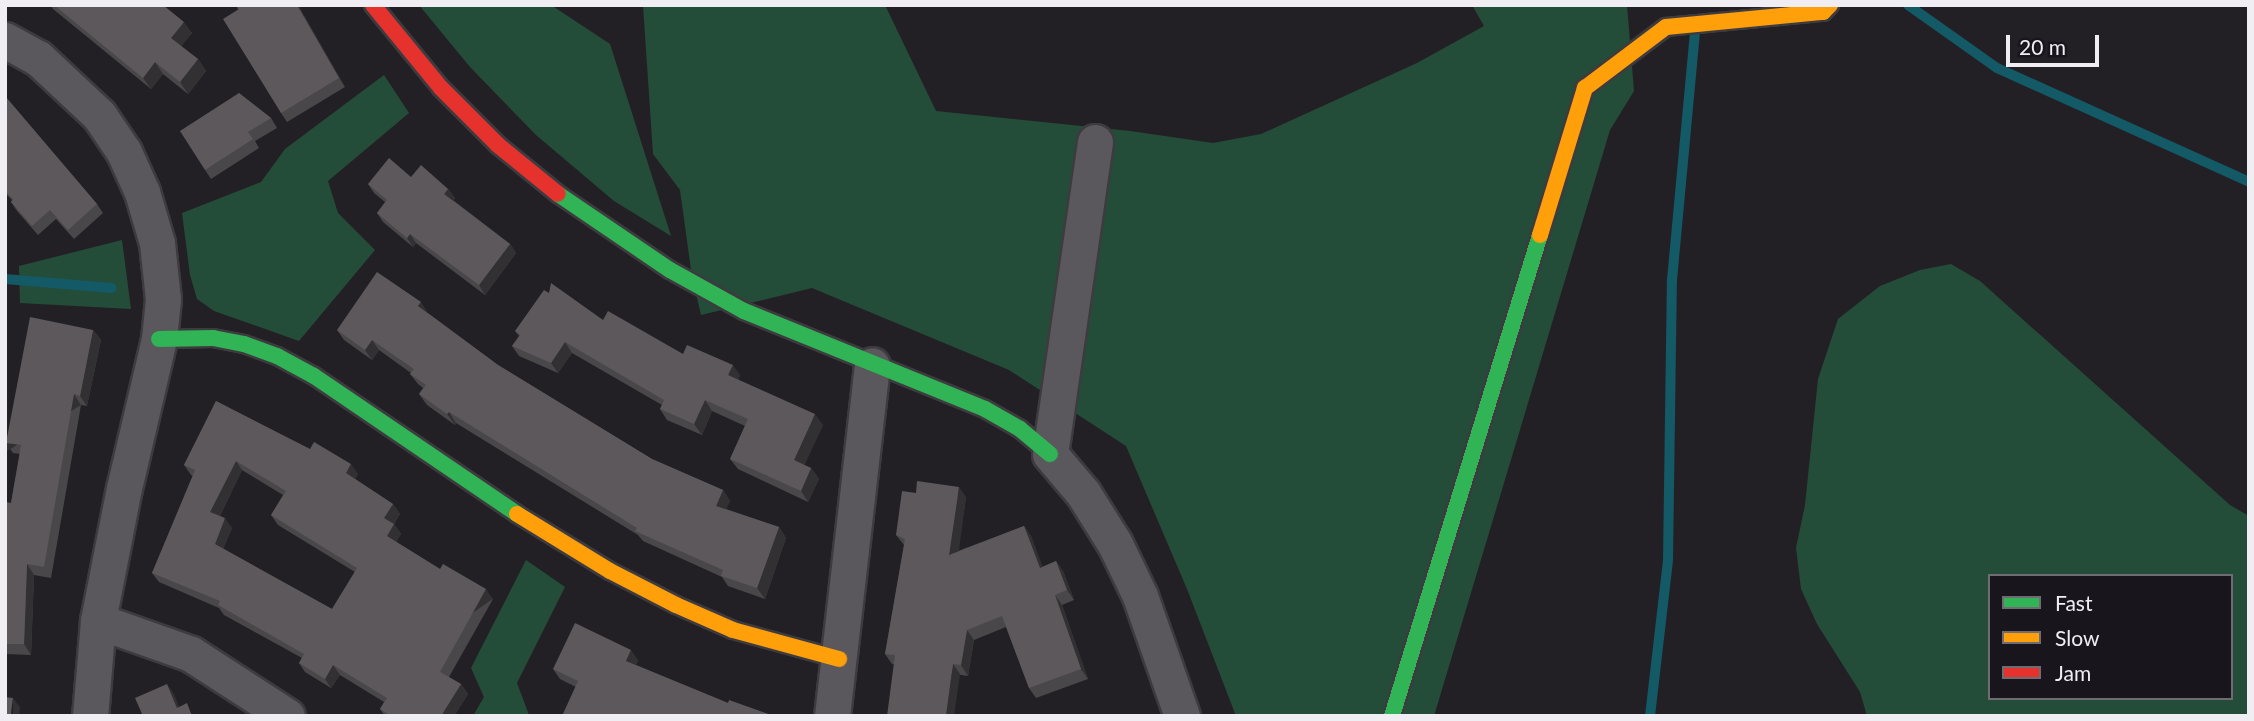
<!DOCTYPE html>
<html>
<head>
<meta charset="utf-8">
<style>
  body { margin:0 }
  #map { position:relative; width:2254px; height:721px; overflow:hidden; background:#232025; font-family:Lato,sans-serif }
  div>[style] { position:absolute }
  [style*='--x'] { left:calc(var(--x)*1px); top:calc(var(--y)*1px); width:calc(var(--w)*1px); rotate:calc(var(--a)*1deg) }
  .green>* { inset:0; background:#244d39 }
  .stream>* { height:10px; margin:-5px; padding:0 5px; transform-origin:5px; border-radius:5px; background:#135966 }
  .roads { filter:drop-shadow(2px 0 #3d3b3f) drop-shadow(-2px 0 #3d3b3f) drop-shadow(0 2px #3d3b3f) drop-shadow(0 -2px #3d3b3f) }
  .street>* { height:35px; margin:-17.5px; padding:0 17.5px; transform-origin:17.5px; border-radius:17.5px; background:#5a585c }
  .fast>* { height:16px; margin:-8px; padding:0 8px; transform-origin:8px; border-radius:8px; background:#30b455 }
  .slow>* { height:16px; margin:-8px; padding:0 8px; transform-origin:8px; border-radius:8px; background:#ff9f0a }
  .jam>* { height:16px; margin:-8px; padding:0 8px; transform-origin:8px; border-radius:8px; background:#e5322d }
  .wall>* { inset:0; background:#4a474a }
  .shaded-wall>* { inset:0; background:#333033; transform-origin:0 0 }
  .building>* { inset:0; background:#5c585c; transform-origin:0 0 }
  span { translate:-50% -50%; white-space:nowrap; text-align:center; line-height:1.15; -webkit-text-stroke:6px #19151d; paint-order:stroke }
  .frame { position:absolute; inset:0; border:7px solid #f0edf3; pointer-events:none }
  .legend { position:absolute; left:1988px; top:574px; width:245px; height:126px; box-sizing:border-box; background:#19151d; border:2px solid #6f6b73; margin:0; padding:9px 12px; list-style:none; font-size:21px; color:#f0edf3 }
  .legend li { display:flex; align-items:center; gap:14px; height:35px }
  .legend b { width:35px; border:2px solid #6f6b73 }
  .scale { position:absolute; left:2006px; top:35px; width:93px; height:32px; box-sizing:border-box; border:4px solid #f0edf3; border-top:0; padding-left:9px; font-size:21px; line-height:24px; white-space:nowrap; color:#f0edf3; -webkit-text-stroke:5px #19151d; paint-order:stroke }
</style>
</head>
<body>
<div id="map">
  <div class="green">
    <i style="clip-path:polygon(419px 5px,551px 5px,610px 44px,671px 236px,614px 201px,536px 135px,470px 67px)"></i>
    <i style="clip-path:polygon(643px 5px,885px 5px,936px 111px,1130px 131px,1213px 143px,1261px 134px,1417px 63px,1484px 26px,1472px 5px,1627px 5px,1634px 91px,1610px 130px,1434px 716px,1236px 716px,1187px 589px,1126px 446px,1009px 370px,812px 288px,701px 315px,692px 277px,680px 190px,653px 154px)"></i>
    <i style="clip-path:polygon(384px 75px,409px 113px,328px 181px,338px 213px,375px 250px,299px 341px,214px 311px,197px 299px,190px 275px,182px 213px,261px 182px,285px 149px)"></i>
    <i style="clip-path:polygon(122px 240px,131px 309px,20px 303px,19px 266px)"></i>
    <i style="clip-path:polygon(evenodd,1951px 264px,1980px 281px,2230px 505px,2249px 516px,2249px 716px,1867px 716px,1860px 692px,1817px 624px,1801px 589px,1796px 548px,1805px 505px,1818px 379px,1838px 319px,1880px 286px,1920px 270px,1951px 264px,1990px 576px,2231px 576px,2231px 698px,1990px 698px,1990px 576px)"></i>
    <i style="clip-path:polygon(526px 560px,565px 587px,517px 683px,529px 715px,473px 716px,484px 697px,471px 668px)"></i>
  </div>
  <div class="stream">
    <i style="--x:1908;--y:5;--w:109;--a:35.3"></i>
    <i style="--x:1997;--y:68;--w:277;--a:24.3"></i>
    <i style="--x:5;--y:279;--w:107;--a:4.8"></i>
    <i style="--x:1650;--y:716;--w:157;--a:-83.4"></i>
    <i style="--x:1668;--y:560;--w:280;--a:-89.2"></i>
    <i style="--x:1672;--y:280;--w:249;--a:-84.7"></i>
  </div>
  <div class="roads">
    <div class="street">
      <i style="--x:5;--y:40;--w:38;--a:29"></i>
      <i style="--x:38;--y:58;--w:83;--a:43.1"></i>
      <i style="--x:99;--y:115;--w:45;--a:56"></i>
      <i style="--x:124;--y:152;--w:44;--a:65.8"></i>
      <i style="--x:142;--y:192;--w:53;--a:73.6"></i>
      <i style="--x:157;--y:243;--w:56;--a:83.9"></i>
      <i style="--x:163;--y:299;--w:40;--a:95.7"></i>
      <i style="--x:159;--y:339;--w:153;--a:103.2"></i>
      <i style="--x:124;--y:488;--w:136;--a:101.1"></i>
      <i style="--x:98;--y:621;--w:95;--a:94.8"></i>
      <i style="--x:1095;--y:142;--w:315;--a:98.2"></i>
      <i style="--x:1050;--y:454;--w:51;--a:49.8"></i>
      <i style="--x:1083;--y:493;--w:60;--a:57.9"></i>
      <i style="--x:1115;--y:544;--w:58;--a:64.3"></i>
      <i style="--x:1140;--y:596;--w:127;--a:70.7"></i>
      <i style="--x:98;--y:621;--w:99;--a:19.5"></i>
      <i style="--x:191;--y:654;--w:114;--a:32.9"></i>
      <i style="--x:832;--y:716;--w:353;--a:-83.5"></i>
    </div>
    <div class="fast">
      <i style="--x:558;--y:194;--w:135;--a:34.2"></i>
      <i style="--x:670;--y:270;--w:85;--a:29"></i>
      <i style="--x:744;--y:311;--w:260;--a:22.1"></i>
      <i style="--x:985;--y:409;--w:40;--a:29.7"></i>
      <i style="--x:1020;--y:429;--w:39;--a:40"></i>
      <i style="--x:159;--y:339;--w:54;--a:-1.1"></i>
      <i style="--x:213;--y:338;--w:32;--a:11"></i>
      <i style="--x:244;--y:344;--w:35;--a:20"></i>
      <i style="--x:277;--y:356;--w:42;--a:28.4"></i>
      <i style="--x:314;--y:376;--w:245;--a:34.2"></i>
      <i style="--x:1392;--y:716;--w:503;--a:-72.9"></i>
    </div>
    <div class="slow">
      <i style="--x:1540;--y:235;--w:154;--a:-73"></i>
      <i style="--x:1585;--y:88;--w:101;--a:-37"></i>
      <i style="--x:1666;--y:27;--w:158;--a:-5.5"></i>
      <i style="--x:1823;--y:12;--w:10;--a:-45"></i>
      <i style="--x:517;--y:514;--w:109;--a:31.5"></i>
      <i style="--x:610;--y:571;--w:74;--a:27.3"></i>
      <i style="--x:676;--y:605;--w:62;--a:23.7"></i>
      <i style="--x:733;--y:630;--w:110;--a:15.3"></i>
    </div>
    <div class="jam">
      <i style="--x:373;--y:5;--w:107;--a:50.7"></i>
      <i style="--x:441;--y:88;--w:81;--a:45"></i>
      <i style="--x:498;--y:145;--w:77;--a:39.2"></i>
    </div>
  </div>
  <div class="wall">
    <i style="clip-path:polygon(50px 5px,163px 5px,192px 33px,181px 46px,198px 59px,206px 71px,188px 94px,163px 74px,151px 89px,53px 9px)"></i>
    <i style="clip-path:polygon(236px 5px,298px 5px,345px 87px,287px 122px,281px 113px)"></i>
    <i style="clip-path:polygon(239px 93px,271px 118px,277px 128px,255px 141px,259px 148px,211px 179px,205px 170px)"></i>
    <i style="clip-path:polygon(5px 96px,97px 204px,103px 213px,74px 239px,56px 219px,38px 235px,17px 211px,11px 202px,12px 200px,5px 193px)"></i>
    <i style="clip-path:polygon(411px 177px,448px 189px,455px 198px,453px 200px,510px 244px,516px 253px,485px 295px,416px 243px,413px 247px,383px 222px,377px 213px,385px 202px,374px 193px,368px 184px)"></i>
    <i style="clip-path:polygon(549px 293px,603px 320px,683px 354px,740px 375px,738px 380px,823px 425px,804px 465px,811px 468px,819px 479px,808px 502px,738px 469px,730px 459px,745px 426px,712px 411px,702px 435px,667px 420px,660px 409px,662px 405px,572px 353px,558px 373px,519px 356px,512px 346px,519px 336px,515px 331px)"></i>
    <i style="clip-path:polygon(428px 313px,498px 365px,652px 459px,723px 490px,730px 501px,726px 509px,779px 527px,786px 538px,765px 599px,728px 586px,722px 577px,643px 541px,638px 535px,456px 423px,455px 425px,427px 405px,419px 394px,423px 388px,418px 384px,410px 374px,411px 373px,379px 350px,372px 360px,344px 340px,337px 330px)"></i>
    <i style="clip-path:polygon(93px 330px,101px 340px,87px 406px,81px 405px,51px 578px,34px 575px,31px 655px,5px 654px,5px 502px,11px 503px,20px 454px,13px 453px,6px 443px)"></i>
    <i style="clip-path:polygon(evenodd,216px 401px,358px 474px,355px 479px,393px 504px,400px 514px,394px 524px,401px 534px,396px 542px,440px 569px,493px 599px,449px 677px,461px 684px,468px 694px,454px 716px,385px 716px,380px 709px,384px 702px,340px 675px,331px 688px,305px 672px,299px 663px,302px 658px,224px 615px,219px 608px,159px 582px,152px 573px,193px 476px,191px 475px,184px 465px,216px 401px,242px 470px,283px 495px,271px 515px,278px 525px,355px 572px,332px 609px,223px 549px,232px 528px,220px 516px,242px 470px)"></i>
    <i style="clip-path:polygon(916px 493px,966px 497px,958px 551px,1024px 526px,1031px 536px,1042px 567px,1056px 561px,1063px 571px,1074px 600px,1062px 605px,1088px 679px,1036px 698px,1029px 688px,1006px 627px,974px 640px,968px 676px,892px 664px,885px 654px,904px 545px,896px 535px)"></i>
    <i style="clip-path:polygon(638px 660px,636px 665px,728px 703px,774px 716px,576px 687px,560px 679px,553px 669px)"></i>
  </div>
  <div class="shaded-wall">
    <i style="clip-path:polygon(297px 5px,298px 5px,345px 87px,339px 78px)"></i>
    <i style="clip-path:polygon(184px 22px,192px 33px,179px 49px,171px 38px)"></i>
    <i style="clip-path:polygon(198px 59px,206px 71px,188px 94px,180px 82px)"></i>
    <i style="clip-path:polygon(155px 62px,163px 74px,151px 89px,143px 78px)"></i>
    <i style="clip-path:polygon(448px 189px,455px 198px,450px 203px,444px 194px)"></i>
    <i style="clip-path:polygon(410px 234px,416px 243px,413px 247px,407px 238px)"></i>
    <i style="clip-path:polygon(510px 244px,516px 253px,485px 295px,479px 285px)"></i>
    <i style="clip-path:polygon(421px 302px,428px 313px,426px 317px,418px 306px)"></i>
    <i style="clip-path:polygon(93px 330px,101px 340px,87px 406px,80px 396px)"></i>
    <i style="clip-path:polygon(372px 340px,379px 350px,372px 360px,365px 350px)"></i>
    <i style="clip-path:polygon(565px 342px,572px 353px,558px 373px,551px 363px)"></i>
    <i style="clip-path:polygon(733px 365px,740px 375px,736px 386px,728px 375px)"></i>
    <i style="left:74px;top:394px;width:13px;height:176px;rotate:58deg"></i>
    <i style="clip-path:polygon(705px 400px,712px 411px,702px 435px,694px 424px)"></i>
    <i style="clip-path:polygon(449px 412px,456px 423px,455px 425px,447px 414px)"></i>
    <i style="clip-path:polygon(815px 414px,823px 425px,802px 471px,794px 460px)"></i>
    <i style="clip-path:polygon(236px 461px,242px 470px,217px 522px,210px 512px)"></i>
    <i style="clip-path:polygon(351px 464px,358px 474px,352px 483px,346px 473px)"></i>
    <i style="clip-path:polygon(811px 468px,819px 479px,808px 502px,801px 491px)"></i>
    <i style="clip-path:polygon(959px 487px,966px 497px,957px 565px,949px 555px)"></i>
    <i style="clip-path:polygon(723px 490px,730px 501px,723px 516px,716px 506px)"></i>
    <i style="clip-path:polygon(393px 504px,400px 514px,391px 528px,384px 518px)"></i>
    <i style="clip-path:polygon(225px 518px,232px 528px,221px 553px,215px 544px)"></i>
    <i style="clip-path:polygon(394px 524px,401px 534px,394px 546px,387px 536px)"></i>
    <i style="clip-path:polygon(1024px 526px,1031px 536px,1047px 578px,1040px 568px)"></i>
    <i style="clip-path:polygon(779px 527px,786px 538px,765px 599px,757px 588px)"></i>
    <i style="clip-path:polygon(1056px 561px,1063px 571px,1074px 600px,1067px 590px)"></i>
    <i style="clip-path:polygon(27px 564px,34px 575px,31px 655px,24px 644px)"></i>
    <i style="left:486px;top:589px;width:12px;height:95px;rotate:55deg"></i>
    <i style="clip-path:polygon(1055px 595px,1062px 605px,1088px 679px,1081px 669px)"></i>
    <i style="clip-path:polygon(967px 630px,974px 640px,968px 676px,961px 665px)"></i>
    <i style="clip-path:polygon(631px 650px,638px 660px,633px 671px,626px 661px)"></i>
    <i style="clip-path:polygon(953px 664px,960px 674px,954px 716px,946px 716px)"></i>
    <i style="clip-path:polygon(333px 665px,340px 675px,331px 688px,325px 679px)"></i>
    <i style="clip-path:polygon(167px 684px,174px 694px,183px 716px,177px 708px)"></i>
    <i style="clip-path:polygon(461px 684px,468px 694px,454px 716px,441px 716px)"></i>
    <i style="clip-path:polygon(13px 698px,20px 707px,19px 716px,13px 716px)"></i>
  </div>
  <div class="building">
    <i style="clip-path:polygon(54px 5px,163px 5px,184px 22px,171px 38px,198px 59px,180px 82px,155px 62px,143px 78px)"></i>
    <i style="clip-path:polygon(236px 5px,297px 5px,339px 78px,281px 113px,223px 19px,239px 9px)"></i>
    <i style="clip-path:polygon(239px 93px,271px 118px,248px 132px,253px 139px,205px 170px,180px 131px)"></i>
    <i style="clip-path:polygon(5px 96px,97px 204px,68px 230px,50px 210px,32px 226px,11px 202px,13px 199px,5px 191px)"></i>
    <i style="clip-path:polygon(389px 158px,411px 177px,421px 165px,448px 189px,444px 194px,510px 244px,479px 285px,410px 234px,407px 238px,377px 213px,387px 200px,368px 184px)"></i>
    <i style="clip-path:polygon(377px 272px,421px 302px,418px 306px,498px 365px,652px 459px,723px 490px,716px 506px,779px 527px,757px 588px,721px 576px,723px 570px,635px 531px,637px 528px,449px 412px,447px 414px,419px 394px,426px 385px,410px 374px,414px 369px,372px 340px,365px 350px,337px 330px)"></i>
    <i style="clip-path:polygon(551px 283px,603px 320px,608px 311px,683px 354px,687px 345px,733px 365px,728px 375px,815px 414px,794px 460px,811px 468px,801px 491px,730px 459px,748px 419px,705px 400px,694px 424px,660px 409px,664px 400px,565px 342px,551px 363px,512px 346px,520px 335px,515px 331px,544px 290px,549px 293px)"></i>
    <i style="clip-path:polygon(30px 317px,93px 330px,80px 396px,74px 394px,44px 567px,27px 564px,24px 644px,5px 644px,5px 502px,11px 503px,21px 445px,6px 443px)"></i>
    <i style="clip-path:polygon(evenodd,216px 401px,310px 449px,314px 442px,351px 464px,346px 473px,393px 504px,384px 518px,394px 524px,387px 536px,440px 569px,443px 564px,486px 589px,440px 672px,461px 684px,441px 716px,391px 716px,380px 709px,387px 698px,333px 665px,325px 679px,299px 663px,304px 654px,218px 605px,220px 601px,152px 573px,195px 470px,184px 465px,216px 401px,236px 461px,286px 491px,271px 515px,357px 568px,332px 609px,215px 544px,225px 518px,210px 512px,236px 461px)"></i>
    <i style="clip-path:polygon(917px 481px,959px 487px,949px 555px,1024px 526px,1040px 568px,1056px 561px,1067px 590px,1055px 595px,1081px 669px,1029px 688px,1002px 616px,967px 630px,961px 665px,953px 664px,946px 716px,887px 716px,895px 655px,885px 654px,905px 539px,896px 535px,902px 491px,916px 493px)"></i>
    <i style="clip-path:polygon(575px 623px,631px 650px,626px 661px,728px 703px,729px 700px,774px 716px,562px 716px,578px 681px,553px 669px)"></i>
    <i style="clip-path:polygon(167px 684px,177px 708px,187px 703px,192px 716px,143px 716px,135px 698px)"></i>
    <i style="left:5px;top:697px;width:8px;height:19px;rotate:7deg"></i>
  </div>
  <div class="frame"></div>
  <ul class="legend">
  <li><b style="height:9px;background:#30b455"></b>Fast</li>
  <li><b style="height:9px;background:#ff9f0a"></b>Slow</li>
  <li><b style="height:9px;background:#e5322d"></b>Jam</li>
  </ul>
  <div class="scale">20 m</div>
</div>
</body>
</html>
